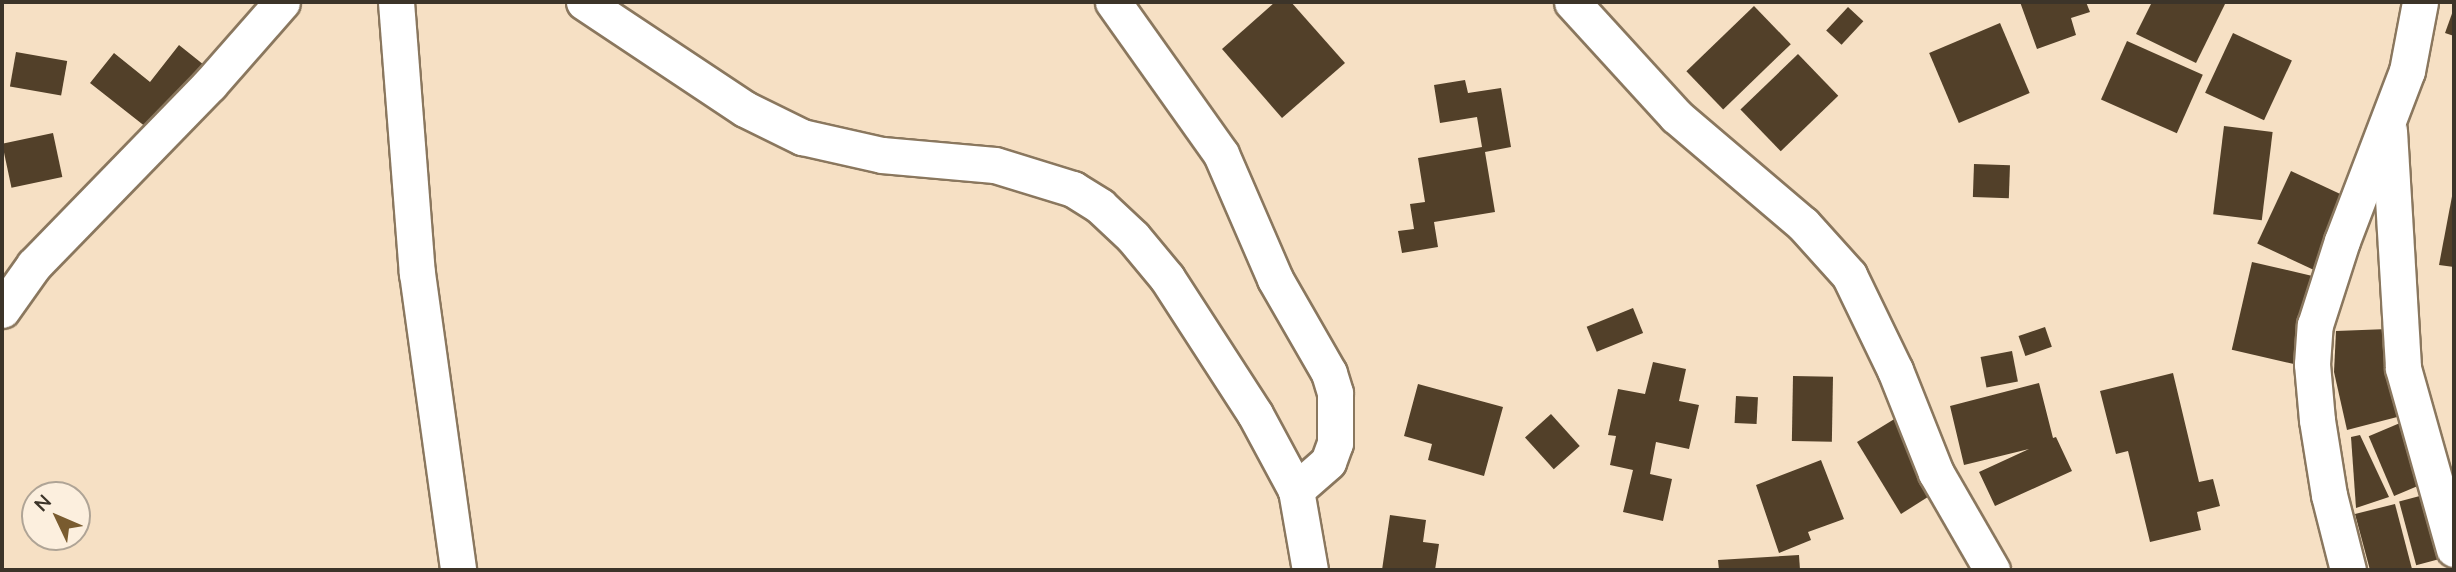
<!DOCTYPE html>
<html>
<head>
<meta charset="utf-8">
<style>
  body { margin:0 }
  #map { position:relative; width:2456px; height:572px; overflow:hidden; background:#f6e0c4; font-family:Mulish,sans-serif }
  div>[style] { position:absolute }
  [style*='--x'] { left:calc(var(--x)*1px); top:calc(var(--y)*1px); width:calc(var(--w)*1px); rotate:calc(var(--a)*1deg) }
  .building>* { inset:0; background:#524029; transform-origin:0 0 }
  .roads { filter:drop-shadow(2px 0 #8a775e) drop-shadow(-2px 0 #8a775e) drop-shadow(0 2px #8a775e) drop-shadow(0 -2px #8a775e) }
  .street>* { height:35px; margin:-17.5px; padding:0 17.5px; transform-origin:17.5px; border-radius:17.5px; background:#fff }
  span { translate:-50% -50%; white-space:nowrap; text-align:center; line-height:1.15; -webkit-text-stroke:7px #fcefde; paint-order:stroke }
  .frame { position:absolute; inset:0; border:4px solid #3c3429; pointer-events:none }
  .north { position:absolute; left:21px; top:481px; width:70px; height:70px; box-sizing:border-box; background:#fcefde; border:2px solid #afa496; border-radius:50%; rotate:314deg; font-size:19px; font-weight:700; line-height:28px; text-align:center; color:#3c3429 }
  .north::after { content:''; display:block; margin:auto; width:24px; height:32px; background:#795b2f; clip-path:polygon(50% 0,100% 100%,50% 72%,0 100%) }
</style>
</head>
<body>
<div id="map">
  <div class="building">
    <i style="clip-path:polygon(1275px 2px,1291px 2px,1345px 63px,1282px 118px,1222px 49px)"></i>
    <i style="clip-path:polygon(2020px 2px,2086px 2px,2090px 12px,2071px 18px,2076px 35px,2037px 49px)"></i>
    <i style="clip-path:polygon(2152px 2px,2226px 2px,2196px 63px,2136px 34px)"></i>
    <i style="left:1754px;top:6px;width:53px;height:94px;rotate:46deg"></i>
    <i style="left:1848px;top:7px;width:21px;height:32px;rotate:43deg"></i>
    <i style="clip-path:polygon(2454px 8px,2454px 36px,2445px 33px)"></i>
    <i style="left:2000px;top:23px;width:76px;height:77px;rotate:67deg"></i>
    <i style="left:2233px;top:33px;width:65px;height:66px;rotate:25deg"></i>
    <i style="left:2127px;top:41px;width:83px;height:64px;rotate:24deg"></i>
    <i style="clip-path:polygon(179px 45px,204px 65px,151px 131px,90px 83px,114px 53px,150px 82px)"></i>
    <i style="left:16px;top:52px;width:52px;height:35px;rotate:10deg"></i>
    <i style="left:1798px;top:54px;width:58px;height:80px;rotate:46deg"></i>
    <i style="clip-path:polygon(1465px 80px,1468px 93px,1501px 88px,1511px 147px,1485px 152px,1495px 212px,1434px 222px,1438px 247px,1402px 253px,1398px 231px,1414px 229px,1410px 204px,1425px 202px,1418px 158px,1482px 147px,1477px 117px,1440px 123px,1434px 85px)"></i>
    <i style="left:2224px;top:126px;width:49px;height:89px;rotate:7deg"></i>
    <i style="left:53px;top:133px;width:45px;height:52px;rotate:78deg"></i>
    <i style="left:1974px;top:164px;width:36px;height:33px;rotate:2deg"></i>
    <i style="left:2291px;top:171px;width:78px;height:80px;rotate:25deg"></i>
    <i style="clip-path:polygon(2453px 191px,2454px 192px,2454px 267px,2439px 265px)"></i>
    <i style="left:2252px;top:262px;width:74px;height:90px;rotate:13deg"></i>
    <i style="left:1633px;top:308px;width:27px;height:50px;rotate:68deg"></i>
    <i style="left:2045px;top:327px;width:21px;height:28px;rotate:71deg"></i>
    <i style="clip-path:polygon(2388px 329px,2401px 416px,2347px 430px,2334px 372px,2336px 331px)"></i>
    <i style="left:2012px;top:351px;width:31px;height:32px;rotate:79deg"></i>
    <i style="clip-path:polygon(1653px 362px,1686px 369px,1679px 401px,1699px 405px,1689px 449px,1656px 442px,1650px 474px,1672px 479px,1663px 521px,1623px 512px,1633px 470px,1610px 465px,1616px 436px,1608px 435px,1618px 389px,1645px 394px)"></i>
    <i style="clip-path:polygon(2173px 373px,2199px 482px,2213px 479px,2220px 506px,2197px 512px,2201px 530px,2150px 542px,2128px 451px,2116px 454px,2100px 391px)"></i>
    <i style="left:1793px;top:376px;width:40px;height:65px;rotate:1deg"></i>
    <i style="clip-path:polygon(2039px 383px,2053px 438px,2056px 437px,2072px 471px,1995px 506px,1979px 472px,2029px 449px,1964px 465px,1950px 406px)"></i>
    <i style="clip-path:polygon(1418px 384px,1503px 407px,1484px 476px,1428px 460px,1432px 444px,1404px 436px)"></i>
    <i style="left:1736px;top:396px;width:22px;height:27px;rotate:3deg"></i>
    <i style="clip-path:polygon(1909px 410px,1931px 495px,1901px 514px,1857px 442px)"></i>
    <i style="left:1551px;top:414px;width:43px;height:35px;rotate:48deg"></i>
    <i style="left:2400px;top:423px;width:65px;height:34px;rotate:67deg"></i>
    <i style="clip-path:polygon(2360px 435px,2389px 497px,2356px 508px,2351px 437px)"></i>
    <i style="clip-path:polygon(1821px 460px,1844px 519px,1808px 532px,1811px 540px,1779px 553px,1756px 485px)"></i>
    <i style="left:2431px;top:493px;width:66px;height:33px;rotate:75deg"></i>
    <i style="clip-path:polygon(2395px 504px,2412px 569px,2370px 570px,2355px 514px)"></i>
    <i style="clip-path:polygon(1390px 515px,1426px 520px,1423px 542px,1439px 544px,1435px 570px,1382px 570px)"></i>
    <i style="clip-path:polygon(1799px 555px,1800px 570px,1719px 570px,1718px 560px)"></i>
  </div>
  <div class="roads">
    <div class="street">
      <i style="--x:396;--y:2;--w:272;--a:85.6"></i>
      <i style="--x:417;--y:273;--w:300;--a:82.1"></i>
      <i style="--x:584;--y:2;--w:193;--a:33.6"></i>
      <i style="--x:745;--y:109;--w:64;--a:26.2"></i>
      <i style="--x:802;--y:137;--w:82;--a:12.7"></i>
      <i style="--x:882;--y:155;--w:113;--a:5.1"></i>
      <i style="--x:995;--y:165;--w:82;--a:17.1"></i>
      <i style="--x:1073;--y:189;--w:32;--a:32"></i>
      <i style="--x:1100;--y:206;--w:45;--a:43.2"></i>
      <i style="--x:1133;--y:237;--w:53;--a:50.3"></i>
      <i style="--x:1167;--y:278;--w:162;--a:57.1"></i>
      <i style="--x:1255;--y:414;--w:86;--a:61.7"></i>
      <i style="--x:1296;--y:490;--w:81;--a:80.1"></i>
      <i style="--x:1113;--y:2;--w:186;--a:54.6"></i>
      <i style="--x:1221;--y:154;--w:136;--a:66.6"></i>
      <i style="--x:1275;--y:279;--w:108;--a:60.1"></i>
      <i style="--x:1329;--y:373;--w:21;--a:73"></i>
      <i style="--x:1335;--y:393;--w:50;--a:90"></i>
      <i style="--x:1335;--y:443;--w:20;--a:110"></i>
      <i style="--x:1328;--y:462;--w:43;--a:138.8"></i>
      <i style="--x:1572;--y:2;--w:154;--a:47.6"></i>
      <i style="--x:1676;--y:116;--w:167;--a:40.4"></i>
      <i style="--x:1803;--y:224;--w:69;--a:48"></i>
      <i style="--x:1849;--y:275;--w:106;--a:64.2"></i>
      <i style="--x:1895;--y:370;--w:111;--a:68.3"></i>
      <i style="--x:1936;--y:473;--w:112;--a:60"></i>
      <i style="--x:2389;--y:131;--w:237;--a:86.6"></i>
      <i style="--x:2403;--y:368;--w:188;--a:74.3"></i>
      <i style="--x:2;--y:310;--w:55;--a:-54.6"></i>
      <i style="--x:34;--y:265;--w:252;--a:-45.8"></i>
      <i style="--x:210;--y:84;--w:109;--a:-48.7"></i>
      <i style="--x:2348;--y:570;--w:77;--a:-104.2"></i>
      <i style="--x:2329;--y:495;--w:76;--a:-99.1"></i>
      <i style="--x:2317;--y:420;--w:56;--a:-95.1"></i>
      <i style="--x:2312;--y:364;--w:39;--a:-86"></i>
      <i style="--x:2315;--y:325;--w:88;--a:-72.2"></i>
      <i style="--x:2342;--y:241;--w:182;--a:-69.1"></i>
      <i style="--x:2407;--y:71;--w:70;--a:-79.3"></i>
    </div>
  </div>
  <div class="frame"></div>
  <div class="north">N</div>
</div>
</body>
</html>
